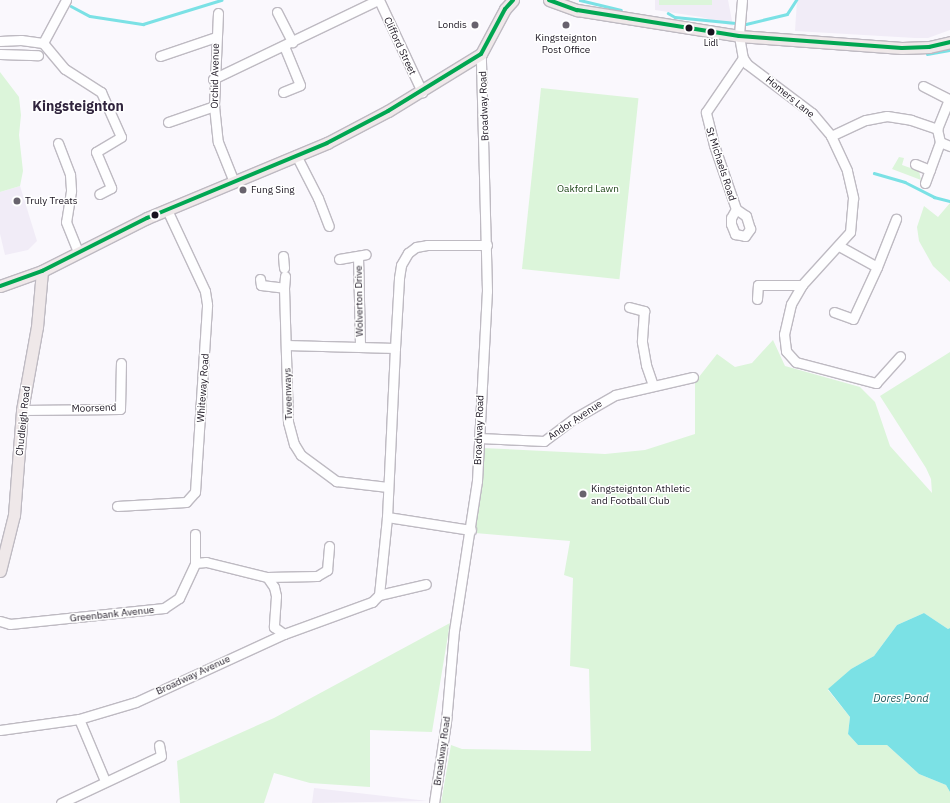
<!DOCTYPE html>
<html>
<head>
<meta charset="utf-8">
<style>
  body { margin:0 }
  #map { position:relative; width:950px; height:803px; overflow:hidden; background:#faf8fd; font-family:"IBM Plex Sans",sans-serif }
  div>[style] { position:absolute }
  [style*='--x'] { left:calc(var(--x)*1px); top:calc(var(--y)*1px); width:calc(var(--w)*1px); rotate:calc(var(--a)*1deg) }
  .built>* { inset:0; background:#f1ecf7 }
  .green>* { inset:0; background:#dcf5da; transform-origin:0 0 }
  .water>* { inset:0; background:#7be1e5 }
  .stream>* { height:2.5px; margin:-1.25px; padding:0 1.25px; transform-origin:1.25px; border-radius:1.25px; background:#7be1e5 }
  .roads { filter:drop-shadow(1px 0 #bebac2) drop-shadow(-1px 0 #bebac2) drop-shadow(0 1px #bebac2) drop-shadow(0 -1px #bebac2) }
  .minor>* { height:9px; margin:-4.5px; padding:0 4.5px; transform-origin:4.5px; border-radius:4.5px; background:#fefeff }
  .major>* { height:11px; margin:-5.5px; padding:0 5.5px; transform-origin:5.5px; border-radius:5.5px; background:#efe8e9 }
  .bus-1>* { height:4px; margin:-2px; padding:0 2px; transform-origin:2px; border-radius:2px; background:#00a651 }
  .dots>* { width:11px; height:11px; translate:-50% -50%; box-sizing:border-box; border:2px solid #fff; border-radius:50% }
  span { translate:-50% -50%; white-space:nowrap; text-align:center; line-height:1.15; -webkit-text-stroke:3px #fff; paint-order:stroke }
  .bus-label { font-size:9px; color:#19131f }
  .poi-label { font-size:10px; color:#19131f }
  .right { translate:-100% -50%; text-align:right }
  .left { translate:0 -50%; text-align:left }
  .street-label { font-size:10px; color:#19131f }
  .park-label { font-size:10px; color:#133e0d }
  .water-label { font-size:11px; color:#215c5e; font-style:italic }
  .district-label { font-size:14px; color:#31253e; font-weight:700 }
</style>
</head>
<body>
<div id="map">
  <div class="built">
    <i style="clip-path:polygon(655px 0,728px 0,733px 26px,701px 17px,655px 10px)"></i>
    <i style="clip-path:polygon(797px 0,950px 0,950px 30px,928px 38px,915px 38px,795px 31px)"></i>
    <i style="clip-path:polygon(20px 186px,37px 241px,28px 250px,5px 255px,0 234px,0 192px)"></i>
    <i style="clip-path:polygon(314px 788px,428px 801px,312px 803px)"></i>
  </div>
  <div class="green">
    <i style="left:659px;top:0;width:53px;height:5px"></i>
    <i style="clip-path:polygon(0 72px,19px 97px,21px 115px,19px 135px,23px 171px,20px 186px,0 192px)"></i>
    <i style="left:541px;top:88px;width:98px;height:182px;rotate:6deg"></i>
    <i style="clip-path:polygon(899px 157px,904px 158px,902px 165px,919px 171px,921px 180px,892px 169px)"></i>
    <i style="clip-path:polygon(950px 203px,950px 282px,933px 266px,919px 241px,917px 227px,924px 206px,938px 217px)"></i>
    <i style="clip-path:polygon(773px 340px,785px 366px,860px 387px,875px 402px,890px 446px,932px 493px,931px 479px,926px 468px,880px 396px,950px 352px,950px 628px,948px 629px,924px 613px,897px 625px,874px 656px,851px 669px,828px 690px,850px 717px,848px 734px,858px 745px,887px 745px,919px 774px,946px 785px,950px 792px,950px 803px,441px 803px,451px 745px,462px 749px,591px 751px,589px 669px,570px 666px,573px 578px,564px 575px,570px 541px,475px 533px,482px 448px,605px 454px,645px 450px,695px 434px,695px 382px,717px 354px,735px 367px,752px 363px)"></i>
    <i style="clip-path:polygon(450px 623px,432px 732px,370px 730px,370px 787px,310px 783px,274px 773px,264px 803px,180px 803px,177px 761px,274px 718px)"></i>
  </div>
  <div class="water">
    <i style="clip-path:polygon(924px 613px,948px 629px,950px 628px,950px 792px,946px 785px,919px 774px,887px 745px,858px 745px,848px 734px,850px 717px,828px 689px,851px 669px,874px 656px,897px 625px)"></i>
  </div>
  <div class="stream">
    <i style="--x:580;--y:0;--w:42;--a:13.7"></i>
    <i style="--x:71;--y:6;--w:21;--a:28"></i>
    <i style="--x:90;--y:16;--w:54;--a:8.6"></i>
    <i style="--x:143;--y:24;--w:82;--a:-17.1"></i>
    <i style="--x:668;--y:13;--w:8;--a:30"></i>
    <i style="--x:675;--y:17;--w:71;--a:5.6"></i>
    <i style="--x:746;--y:24;--w:42;--a:-13.7"></i>
    <i style="--x:787;--y:14;--w:17;--a:-57"></i>
    <i style="--x:927;--y:54;--w:23;--a:-10"></i>
    <i style="--x:874;--y:173;--w:32;--a:16"></i>
    <i style="--x:905;--y:182;--w:33;--a:27"></i>
    <i style="--x:934;--y:197;--w:16;--a:14"></i>
  </div>
  <div class="roads">
    <div class="minor">
      <i style="--x:379;--y:0;--w:102;--a:64.9"></i>
      <i style="--x:742;--y:0;--w:36;--a:95"></i>
      <i style="--x:739;--y:36;--w:22;--a:80"></i>
      <i style="--x:743;--y:58;--w:7;--a:56"></i>
      <i style="--x:747;--y:64;--w:81;--a:37"></i>
      <i style="--x:812;--y:113;--w:30;--a:50"></i>
      <i style="--x:831;--y:136;--w:38;--a:65"></i>
      <i style="--x:847;--y:171;--w:28;--a:77"></i>
      <i style="--x:853;--y:198;--w:34;--a:95"></i>
      <i style="--x:850;--y:232;--w:72;--a:132.2"></i>
      <i style="--x:802;--y:285;--w:22;--a:120"></i>
      <i style="--x:791;--y:304;--w:31;--a:103"></i>
      <i style="--x:784;--y:334;--w:17;--a:83"></i>
      <i style="--x:786;--y:351;--w:15;--a:48"></i>
      <i style="--x:796;--y:362;--w:83;--a:14.7"></i>
      <i style="--x:876;--y:383;--w:36;--a:-48"></i>
      <i style="--x:277;--y:12;--w:34;--a:63"></i>
      <i style="--x:218;--y:13;--w:93;--a:92.5"></i>
      <i style="--x:214;--y:106;--w:36;--a:84"></i>
      <i style="--x:218;--y:142;--w:43;--a:68.2"></i>
      <i style="--x:0;--y:41;--w:21;--a:-3"></i>
      <i style="--x:21;--y:40;--w:22;--a:8"></i>
      <i style="--x:43;--y:43;--w:49;--a:-61.9"></i>
      <i style="--x:43;--y:43;--w:34;--a:50"></i>
      <i style="--x:65;--y:69;--w:43;--a:32.6"></i>
      <i style="--x:101;--y:92;--w:49;--a:66"></i>
      <i style="--x:121;--y:137;--w:29;--a:149"></i>
      <i style="--x:96;--y:152;--w:39;--a:67"></i>
      <i style="--x:111;--y:188;--w:13;--a:153"></i>
      <i style="--x:0;--y:54;--w:38;--a:2"></i>
      <i style="--x:160;--y:56;--w:59;--a:-18.7"></i>
      <i style="--x:213;--y:79;--w:183;--a:-25.6"></i>
      <i style="--x:923;--y:86;--w:30;--a:27"></i>
      <i style="--x:283;--y:92;--w:18;--a:-22"></i>
      <i style="--x:300;--y:85;--w:42;--a:-112.3"></i>
      <i style="--x:168;--y:122;--w:49;--a:-19.2"></i>
      <i style="--x:831;--y:136;--w:38;--a:-25"></i>
      <i style="--x:866;--y:120;--w:21;--a:-11"></i>
      <i style="--x:887;--y:116;--w:24;--a:9"></i>
      <i style="--x:911;--y:120;--w:28;--a:19"></i>
      <i style="--x:940;--y:142;--w:11;--a:22"></i>
      <i style="--x:58;--y:143;--w:34;--a:69"></i>
      <i style="--x:70;--y:175;--w:16;--a:86"></i>
      <i style="--x:71;--y:191;--w:31;--a:99"></i>
      <i style="--x:66;--y:222;--w:31;--a:68"></i>
      <i style="--x:296;--y:155;--w:48;--a:62.9"></i>
      <i style="--x:318;--y:198;--w:30;--a:69"></i>
      <i style="--x:915;--y:164;--w:16;--a:22"></i>
      <i style="--x:925;--y:183;--w:44;--a:-69.9"></i>
      <i style="--x:940;--y:142;--w:13;--a:-103"></i>
      <i style="--x:937;--y:129;--w:31;--a:-68"></i>
      <i style="--x:736;--y:209;--w:10;--a:119"></i>
      <i style="--x:731;--y:218;--w:6;--a:90"></i>
      <i style="--x:731;--y:224;--w:11;--a:68"></i>
      <i style="--x:735;--y:234;--w:10;--a:11"></i>
      <i style="--x:745;--y:236;--w:9;--a:-54"></i>
      <i style="--x:750;--y:229;--w:14;--a:-107"></i>
      <i style="--x:746;--y:216;--w:12;--a:-145"></i>
      <i style="--x:736;--y:209;--w:68;--a:-109"></i>
      <i style="--x:714;--y:145;--w:34;--a:-104"></i>
      <i style="--x:706;--y:112;--w:65;--a:-55.6"></i>
      <i style="--x:839;--y:246;--w:43;--a:28.9"></i>
      <i style="--x:283;--y:256;--w:12;--a:85"></i>
      <i style="--x:358;--y:256;--w:90;--a:88.7"></i>
      <i style="--x:339;--y:259;--w:27;--a:-10"></i>
      <i style="--x:260;--y:279;--w:6;--a:81"></i>
      <i style="--x:261;--y:285;--w:23;--a:7"></i>
      <i style="--x:284;--y:288;--w:134;--a:88.3"></i>
      <i style="--x:288;--y:422;--w:23;--a:75"></i>
      <i style="--x:294;--y:444;--w:13;--a:58"></i>
      <i style="--x:301;--y:455;--w:44;--a:36.6"></i>
      <i style="--x:336;--y:481;--w:52;--a:6.6"></i>
      <i style="--x:284;--y:288;--w:12;--a:-85"></i>
      <i style="--x:757;--y:299;--w:14;--a:-86"></i>
      <i style="--x:758;--y:285;--w:44;--a:0"></i>
      <i style="--x:629;--y:307;--w:16;--a:15"></i>
      <i style="--x:644;--y:311;--w:31;--a:94"></i>
      <i style="--x:642;--y:342;--w:23;--a:80"></i>
      <i style="--x:646;--y:365;--w:21;--a:71"></i>
      <i style="--x:834;--y:312;--w:20;--a:20"></i>
      <i style="--x:853;--y:319;--w:57;--a:-65.2"></i>
      <i style="--x:877;--y:267;--w:52;--a:-68.4"></i>
      <i style="--x:286;--y:345;--w:109;--a:1.6"></i>
      <i style="--x:395;--y:348;--w:70;--a:-86.7"></i>
      <i style="--x:399;--y:278;--w:13;--a:-81"></i>
      <i style="--x:401;--y:265;--w:14;--a:-60"></i>
      <i style="--x:408;--y:253;--w:10;--a:-37"></i>
      <i style="--x:416;--y:247;--w:11;--a:-10"></i>
      <i style="--x:427;--y:245;--w:60;--a:0"></i>
      <i style="--x:395;--y:348;--w:169;--a:92.7"></i>
      <i style="--x:387;--y:517;--w:85;--a:8.8"></i>
      <i style="--x:22;--y:410;--w:98;--a:-0.6"></i>
      <i style="--x:120;--y:409;--w:46;--a:-88.8"></i>
      <i style="--x:479;--y:438;--w:65;--a:2.6"></i>
      <i style="--x:544;--y:441;--w:39;--a:-37"></i>
      <i style="--x:575;--y:418;--w:46;--a:-29.9"></i>
      <i style="--x:615;--y:395;--w:80;--a:-13"></i>
      <i style="--x:117;--y:506;--w:69;--a:-3.3"></i>
      <i style="--x:186;--y:502;--w:13;--a:-48"></i>
      <i style="--x:195;--y:492;--w:188;--a:-86.3"></i>
      <i style="--x:207;--y:304;--w:13;--a:-99"></i>
      <i style="--x:205;--y:291;--w:89;--a:-115.1"></i>
      <i style="--x:195;--y:563;--w:11;--a:-5"></i>
      <i style="--x:206;--y:562;--w:63;--a:13.8"></i>
      <i style="--x:267;--y:577;--w:50;--a:-1.1"></i>
      <i style="--x:317;--y:576;--w:12;--a:-31"></i>
      <i style="--x:327;--y:570;--w:24;--a:-85"></i>
      <i style="--x:267;--y:577;--w:12;--a:55"></i>
      <i style="--x:274;--y:587;--w:9;--a:77"></i>
      <i style="--x:276;--y:596;--w:31;--a:94"></i>
      <i style="--x:274;--y:627;--w:12;--a:35"></i>
      <i style="--x:379;--y:595;--w:78;--a:-84.1"></i>
      <i style="--x:0;--y:621;--w:10;--a:17"></i>
      <i style="--x:10;--y:624;--w:155;--a:-5.9"></i>
      <i style="--x:164;--y:608;--w:18;--a:-34"></i>
      <i style="--x:179;--y:598;--w:38;--a:-65"></i>
      <i style="--x:195;--y:563;--w:29;--a:-90"></i>
      <i style="--x:79;--y:719;--w:67;--a:67.2"></i>
      <i style="--x:0;--y:730;--w:80;--a:-7.9"></i>
      <i style="--x:79;--y:719;--w:59;--a:-16.6"></i>
      <i style="--x:136;--y:702;--w:163;--a:-24.7"></i>
      <i style="--x:284;--y:634;--w:94;--a:-20"></i>
      <i style="--x:372;--y:602;--w:10;--a:-45"></i>
      <i style="--x:379;--y:595;--w:48;--a:-13.2"></i>
      <i style="--x:61;--y:803;--w:110;--a:-25.2"></i>
      <i style="--x:161;--y:756;--w:11;--a:-100"></i>
      <i style="--x:434;--y:803;--w:82;--a:-81.6"></i>
      <i style="--x:446;--y:722;--w:91;--a:-85"></i>
      <i style="--x:454;--y:631;--w:152;--a:-81.3"></i>
      <i style="--x:477;--y:481;--w:190;--a:-87"></i>
      <i style="--x:487;--y:291;--w:237;--a:-91.5"></i>
    </div>
    <div class="major">
      <i style="--x:549;--y:0;--w:30;--a:20"></i>
      <i style="--x:577;--y:10;--w:164;--a:9.1"></i>
      <i style="--x:739;--y:36;--w:163;--a:4.2"></i>
      <i style="--x:902;--y:48;--w:27;--a:-2"></i>
      <i style="--x:929;--y:47;--w:22;--a:-13"></i>
      <i style="--x:0;--y:286;--w:45;--a:-19.7"></i>
      <i style="--x:42;--y:271;--w:118;--a:-26.8"></i>
      <i style="--x:147;--y:218;--w:195;--a:-22.6"></i>
      <i style="--x:327;--y:143;--w:69;--a:-27.7"></i>
      <i style="--x:388;--y:111;--w:109;--a:-31.5"></i>
      <i style="--x:481;--y:54;--w:51;--a:-61.9"></i>
      <i style="--x:505;--y:9;--w:12;--a:-48"></i>
      <i style="--x:0;--y:571;--w:58;--a:-76"></i>
      <i style="--x:14;--y:515;--w:105;--a:-85.6"></i>
      <i style="--x:22;--y:410;--w:84;--a:-79.8"></i>
      <i style="--x:37;--y:327;--w:56;--a:-84.9"></i>
    </div>
  </div>
  <div class="bus-1">
    <i style="--x:549;--y:0;--w:30;--a:20"></i>
    <i style="--x:577;--y:10;--w:164;--a:9.1"></i>
    <i style="--x:739;--y:36;--w:163;--a:4.2"></i>
    <i style="--x:902;--y:48;--w:27;--a:-2"></i>
    <i style="--x:929;--y:47;--w:22;--a:-13"></i>
    <i style="--x:0;--y:286;--w:45;--a:-19.7"></i>
    <i style="--x:42;--y:271;--w:118;--a:-26.8"></i>
    <i style="--x:147;--y:218;--w:195;--a:-22.6"></i>
    <i style="--x:327;--y:143;--w:69;--a:-27.7"></i>
    <i style="--x:388;--y:111;--w:109;--a:-31.5"></i>
    <i style="--x:481;--y:54;--w:51;--a:-61.9"></i>
    <i style="--x:505;--y:9;--w:12;--a:-48"></i>
  </div>
  <div class="dots">
    <i style="left:475px;top:25px;background:#68636d"></i>
    <i style="left:566px;top:25px;background:#68636d"></i>
    <i style="left:689px;top:28px;background:#19131f"></i>
    <i style="left:711px;top:32px;background:#19131f"></i>
    <i style="left:243px;top:190px;background:#68636d"></i>
    <i style="left:17px;top:201px;background:#68636d"></i>
    <i style="left:155px;top:215px;background:#19131f"></i>
    <i style="left:583px;top:494px;background:#68636d"></i>
  </div>
  <div class="bus-label">
    <span style="left:711px;top:43px">Lidl</span>
  </div>
  <div class="poi-label">
    <span class="right" style="left:467px;top:25px">Londis</span>
    <span style="left:566px;top:43px">Kingsteignton<br>Post Office</span>
    <span class="left" style="left:251px;top:190px">Fung Sing</span>
    <span class="left" style="left:25px;top:201px">Truly Treats</span>
    <span class="left" style="left:591px;top:494px">Kingsteignton Athletic<br>and Football Club</span>
  </div>
  <div class="street-label">
    <span style="left:400px;top:46px;rotate:65deg">Clifford Street</span>
    <span style="left:215px;top:76px;rotate:-89deg">Orchid Avenue</span>
    <span style="left:790px;top:97px;rotate:39deg">Homers Lane</span>
    <span style="left:484px;top:106px;rotate:-92deg">Broadway Road</span>
    <span style="left:721px;top:164px;rotate:72deg">St Michaels Road</span>
    <span style="left:359px;top:301px;rotate:-91deg">Wolverton Drive</span>
    <span style="left:203px;top:388px;rotate:-86deg">Whiteway Road</span>
    <span style="left:288px;top:394px;rotate:-92deg">Tweenways</span>
    <span style="left:94px;top:408px;rotate:-2deg">Moorsend</span>
    <span style="left:575px;top:420px;rotate:-34deg">Andor Avenue</span>
    <span style="left:23px;top:421px;rotate:-84deg">Chudleigh Road</span>
    <span style="left:479px;top:430px;rotate:-88deg">Broadway Road</span>
    <span style="left:112px;top:614px;rotate:-6deg">Greenbank Avenue</span>
    <span style="left:193px;top:675px;rotate:-25deg">Broadway Avenue</span>
    <span style="left:442px;top:751px;rotate:-82deg">Broadway Road</span>
  </div>
  <div class="park-label">
    <span style="left:588px;top:189px">Oakford Lawn</span>
  </div>
  <div class="water-label">
    <span style="left:901px;top:698px">Dores Pond</span>
  </div>
  <div class="district-label">
    <span style="left:78px;top:106px">Kingsteignton</span>
  </div>
</div>
</body>
</html>
